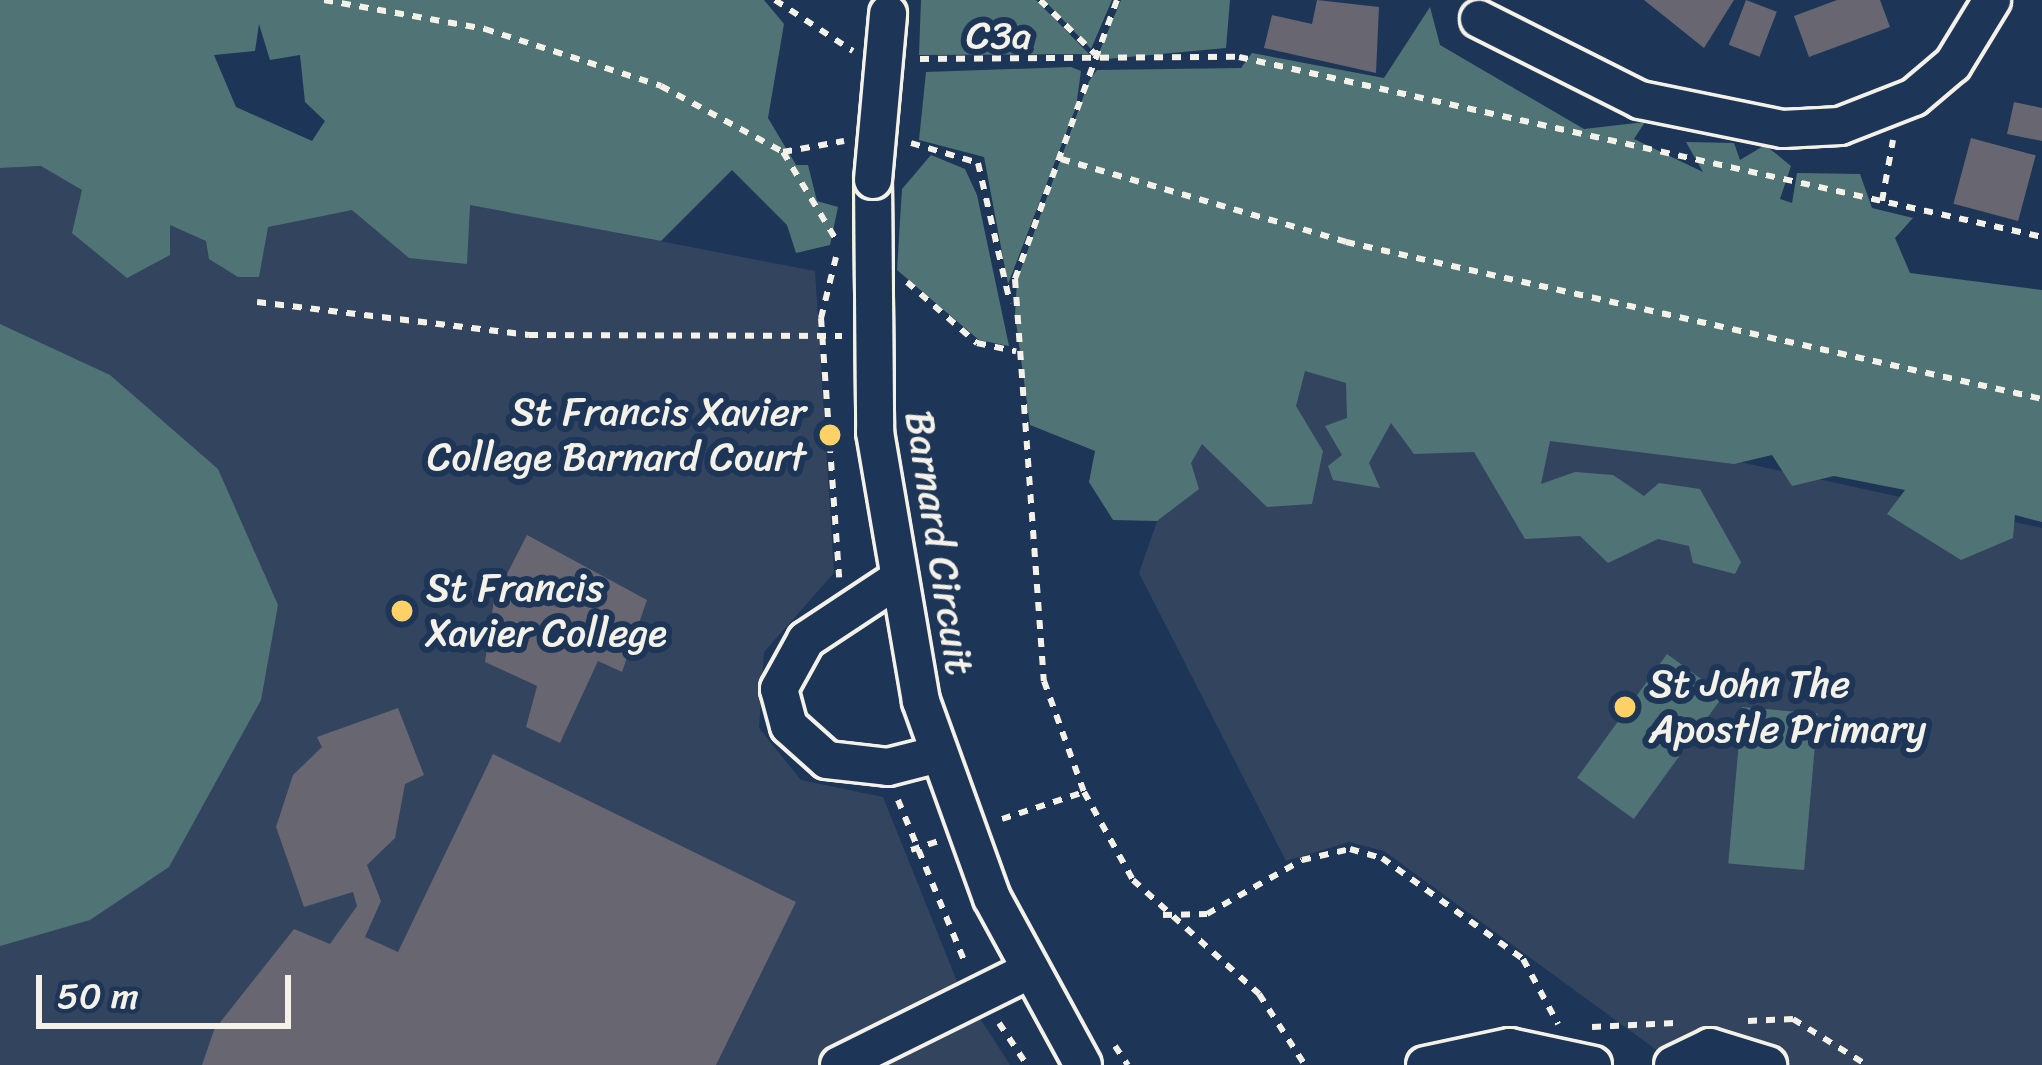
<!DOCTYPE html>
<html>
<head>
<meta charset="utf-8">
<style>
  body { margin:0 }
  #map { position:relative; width:2042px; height:1065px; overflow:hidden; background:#1d3557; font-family:Sriracha,sans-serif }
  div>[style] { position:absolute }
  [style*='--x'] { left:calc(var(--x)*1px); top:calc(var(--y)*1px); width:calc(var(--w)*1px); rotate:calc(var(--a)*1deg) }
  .built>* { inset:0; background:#33445f }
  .green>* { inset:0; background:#507476; transform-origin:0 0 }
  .building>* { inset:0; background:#676671; transform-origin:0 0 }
  .path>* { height:6px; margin-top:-3px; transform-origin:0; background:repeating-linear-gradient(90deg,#f4f1e8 0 9px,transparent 0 18px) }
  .roads { filter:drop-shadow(3px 0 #f4f1e8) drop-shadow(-3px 0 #f4f1e8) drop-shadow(0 3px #f4f1e8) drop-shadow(0 -3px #f4f1e8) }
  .minor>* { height:36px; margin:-18px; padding:0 18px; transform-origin:18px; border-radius:18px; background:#1d3557 }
  .bridges { filter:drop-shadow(3px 0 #f4f1e8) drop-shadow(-3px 0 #f4f1e8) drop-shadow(0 3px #f4f1e8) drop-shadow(0 -3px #f4f1e8) }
  .minor-bridge>* { height:36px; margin:-18px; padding:0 18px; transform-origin:18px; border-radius:18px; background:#1d3557 }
  .dots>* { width:33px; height:33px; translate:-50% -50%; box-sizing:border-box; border:6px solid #1d3557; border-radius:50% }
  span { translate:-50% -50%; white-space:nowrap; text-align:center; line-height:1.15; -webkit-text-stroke:12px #1d3557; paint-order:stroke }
  .street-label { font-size:39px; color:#f4f1e8 }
  .poi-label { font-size:39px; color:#f4f1e8 }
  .right { translate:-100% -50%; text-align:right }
  .left { translate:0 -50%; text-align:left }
  .scale { position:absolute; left:36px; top:975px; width:255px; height:54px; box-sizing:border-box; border:6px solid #f4f1e8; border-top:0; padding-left:15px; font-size:36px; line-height:42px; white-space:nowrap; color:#f4f1e8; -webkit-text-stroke:9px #1d3557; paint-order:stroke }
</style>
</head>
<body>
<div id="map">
  <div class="built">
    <i style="clip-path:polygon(66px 165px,405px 192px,815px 271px,834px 573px,764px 652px,759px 728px,801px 780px,883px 797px,958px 984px,1010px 1065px,0 1065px,0 168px)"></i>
    <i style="clip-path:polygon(1226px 324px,1416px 391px,2042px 528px,2042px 1065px,1677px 1065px,1384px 851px,1349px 842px,1286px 861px,1139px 573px)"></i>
  </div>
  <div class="green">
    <i style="clip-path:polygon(evenodd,0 0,764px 0,784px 24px,768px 118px,796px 165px,808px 165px,817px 201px,838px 207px,830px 245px,796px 253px,787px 225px,732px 170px,661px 241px,470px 205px,467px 264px,409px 258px,352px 210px,268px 227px,259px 277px,238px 277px,209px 259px,206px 241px,170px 225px,170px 255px,127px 278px,72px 233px,82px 190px,41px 166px,0 168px,0 0,259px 24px,270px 60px,300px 55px,305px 102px,325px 121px,312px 141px,236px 107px,214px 55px,255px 51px,259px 24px)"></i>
    <i style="clip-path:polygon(921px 0,1036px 0,1089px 54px,919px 55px)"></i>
    <i style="clip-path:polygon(1044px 0,1112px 0,1091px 49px)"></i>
    <i style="clip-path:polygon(1121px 0,1230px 0,1226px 48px,1096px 60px)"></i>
    <i style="clip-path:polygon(1430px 7px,1440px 45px,1584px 129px,1645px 122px,1634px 139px,1703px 172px,1686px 142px,1734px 143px,1740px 160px,1765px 145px,1791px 166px,1780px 199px,1792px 203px,1797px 173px,1860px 174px,1872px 208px,1913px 218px,1895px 238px,1910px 273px,2042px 290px,2042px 522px,2015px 515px,2013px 538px,1961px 560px,1887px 514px,1905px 490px,1834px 476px,1792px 486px,1772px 455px,1734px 464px,1550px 441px,1541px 484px,1575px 472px,1613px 475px,1644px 496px,1659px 483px,1700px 489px,1741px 562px,1735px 574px,1693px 563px,1689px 546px,1658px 539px,1608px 563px,1580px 536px,1525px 539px,1474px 452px,1414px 454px,1391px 423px,1369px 463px,1380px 488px,1333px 480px,1328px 466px,1342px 455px,1325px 426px,1347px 418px,1346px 383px,1305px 371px,1296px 406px,1323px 451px,1312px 504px,1267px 507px,1202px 444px,1191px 463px,1199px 489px,1157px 521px,1113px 520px,1089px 482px,1095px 451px,1030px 425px,1015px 315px,1017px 280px,1089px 81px,1097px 70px,1241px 68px,1252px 53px,1384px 78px)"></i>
    <i style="clip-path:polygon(1071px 67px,1081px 71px,1076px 107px,1008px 284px,984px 157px,919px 140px,926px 72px)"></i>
    <i style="clip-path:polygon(931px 155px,965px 169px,977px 195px,1009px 346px,979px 340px,897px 270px,902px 189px)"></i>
    <i style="clip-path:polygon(0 324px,110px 375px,218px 469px,278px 605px,261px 700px,169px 867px,90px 920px,0 946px)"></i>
    <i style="left:1667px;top:654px;width:70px;height:153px;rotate:36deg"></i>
    <i style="left:1742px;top:707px;width:76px;height:157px;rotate:5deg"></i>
  </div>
  <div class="building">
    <i style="clip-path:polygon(1317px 0,1379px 7px,1376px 73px,1264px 48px,1272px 15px,1312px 24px)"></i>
    <i style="clip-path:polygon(1644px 0,1734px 0,1704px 48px)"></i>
    <i style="left:1746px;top:0;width:33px;height:48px;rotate:21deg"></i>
    <i style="clip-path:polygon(1837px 0,1880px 0,1890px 27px,1809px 57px,1794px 16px)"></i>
    <i style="clip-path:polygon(2014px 102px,2042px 108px,2042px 141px,2007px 134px)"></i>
    <i style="left:1971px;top:138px;width:67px;height:68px;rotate:15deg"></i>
    <i style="clip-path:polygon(527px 535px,647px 600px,622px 672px,598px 661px,560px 743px,526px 727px,537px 686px,485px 662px,494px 599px)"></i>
    <i style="clip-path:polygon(398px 708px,424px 775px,405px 784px,395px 838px,367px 865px,381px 901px,365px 937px,398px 952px,493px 754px,796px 902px,716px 1065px,202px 1065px,214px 1030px,294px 929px,330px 944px,357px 906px,353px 892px,304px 907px,276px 827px,293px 775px,322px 747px,317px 737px)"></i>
  </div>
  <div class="path">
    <i style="--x:324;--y:0;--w:164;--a:10.2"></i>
    <i style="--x:485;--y:29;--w:185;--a:17.9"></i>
    <i style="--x:661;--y:86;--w:139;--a:28.4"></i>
    <i style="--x:783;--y:152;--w:104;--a:58.8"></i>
    <i style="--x:775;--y:0;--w:93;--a:33.2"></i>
    <i style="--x:1040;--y:0;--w:77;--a:44.5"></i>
    <i style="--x:1117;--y:0;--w:297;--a:110.1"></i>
    <i style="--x:1015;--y:279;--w:403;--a:85.9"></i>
    <i style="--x:1044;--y:681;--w:118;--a:70.2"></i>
    <i style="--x:1084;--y:792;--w:101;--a:60.9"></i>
    <i style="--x:1133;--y:880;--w:170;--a:42.1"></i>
    <i style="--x:1259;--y:994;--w:85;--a:57.1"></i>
    <i style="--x:920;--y:59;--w:319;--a:-0.4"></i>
    <i style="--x:1239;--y:57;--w:823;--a:12.63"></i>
    <i style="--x:911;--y:143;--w:70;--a:16.6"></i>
    <i style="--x:978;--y:163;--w:144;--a:77.1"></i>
    <i style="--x:783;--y:152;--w:62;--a:-10.2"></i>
    <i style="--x:1061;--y:159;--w:297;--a:16.2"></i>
    <i style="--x:1346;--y:242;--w:713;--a:12.71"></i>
    <i style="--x:1882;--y:201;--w:62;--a:-79.8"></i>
    <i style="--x:836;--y:257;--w:63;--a:103.8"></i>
    <i style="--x:821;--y:318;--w:260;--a:86"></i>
    <i style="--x:907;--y:282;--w:93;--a:41.1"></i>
    <i style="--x:977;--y:343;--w:40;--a:12"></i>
    <i style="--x:257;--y:302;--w:274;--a:6.9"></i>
    <i style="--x:529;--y:335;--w:313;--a:0.2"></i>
    <i style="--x:898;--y:800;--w:178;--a:67.6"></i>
    <i style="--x:1002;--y:819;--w:86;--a:-18.2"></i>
    <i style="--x:911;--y:850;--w:28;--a:-18"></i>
    <i style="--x:1163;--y:915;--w:44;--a:-1.3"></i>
    <i style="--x:1207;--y:914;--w:109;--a:-29.6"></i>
    <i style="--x:1302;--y:860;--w:49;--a:-12.9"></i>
    <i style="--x:1350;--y:849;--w:33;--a:16"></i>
    <i style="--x:1382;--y:858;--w:173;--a:35.6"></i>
    <i style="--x:1523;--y:959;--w:74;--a:61.7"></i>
    <i style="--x:1748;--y:1021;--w:45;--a:-2.5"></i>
    <i style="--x:1793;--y:1019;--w:87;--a:31.9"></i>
    <i style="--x:999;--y:1023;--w:50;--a:56.3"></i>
    <i style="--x:1592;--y:1027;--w:83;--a:-2.8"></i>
    <i style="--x:1115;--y:1046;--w:23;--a:56"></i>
  </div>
  <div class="roads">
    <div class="minor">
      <i style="--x:1479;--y:19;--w:180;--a:26.7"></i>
      <i style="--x:1640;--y:100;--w:146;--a:11.5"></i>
      <i style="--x:1783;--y:129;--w:57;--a:-3"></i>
      <i style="--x:1840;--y:126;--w:79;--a:-21.4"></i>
      <i style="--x:1914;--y:97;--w:51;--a:-40.2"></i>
      <i style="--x:1953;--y:64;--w:75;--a:-58.6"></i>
      <i style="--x:873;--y:180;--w:252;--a:89.5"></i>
      <i style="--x:875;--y:432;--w:273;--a:80.3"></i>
      <i style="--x:921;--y:701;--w:209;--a:70.2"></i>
      <i style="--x:992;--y:898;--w:190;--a:61.4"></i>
      <i style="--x:895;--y:581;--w:107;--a:146.5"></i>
      <i style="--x:806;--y:640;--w:56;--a:118.9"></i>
      <i style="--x:779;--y:689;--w:38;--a:75"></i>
      <i style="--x:789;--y:726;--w:51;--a:41.8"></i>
      <i style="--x:827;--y:760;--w:61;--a:6.5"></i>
      <i style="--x:888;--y:767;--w:53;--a:-14.3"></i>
      <i style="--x:839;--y:1065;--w:209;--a:-26.4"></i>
      <i style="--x:1425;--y:1065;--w:87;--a:-12"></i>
      <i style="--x:1510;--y:1047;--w:85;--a:12.2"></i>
      <i style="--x:1673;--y:1065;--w:41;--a:-25.9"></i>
      <i style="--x:1710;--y:1047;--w:61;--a:17.2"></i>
    </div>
  </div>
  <div class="bridges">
    <div class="minor-bridge">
      <i style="--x:873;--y:180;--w:167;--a:-84.8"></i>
    </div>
  </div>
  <div class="dots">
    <i style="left:830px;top:435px;background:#ffd166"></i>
    <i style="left:402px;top:611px;background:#ffd166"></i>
    <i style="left:1625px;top:707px;background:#ffd166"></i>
  </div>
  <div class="street-label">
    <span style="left:999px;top:36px;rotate:1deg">C3a</span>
    <span style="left:939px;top:543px;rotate:81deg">Barnard Circuit</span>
  </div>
  <div class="poi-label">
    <span class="right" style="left:806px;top:435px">St Francis Xavier<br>College Barnard Court</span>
    <span class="left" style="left:426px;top:611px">St Francis<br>Xavier College</span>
    <span class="left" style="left:1649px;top:707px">St John The<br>Apostle Primary</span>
  </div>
  <div class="scale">50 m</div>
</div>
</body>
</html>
